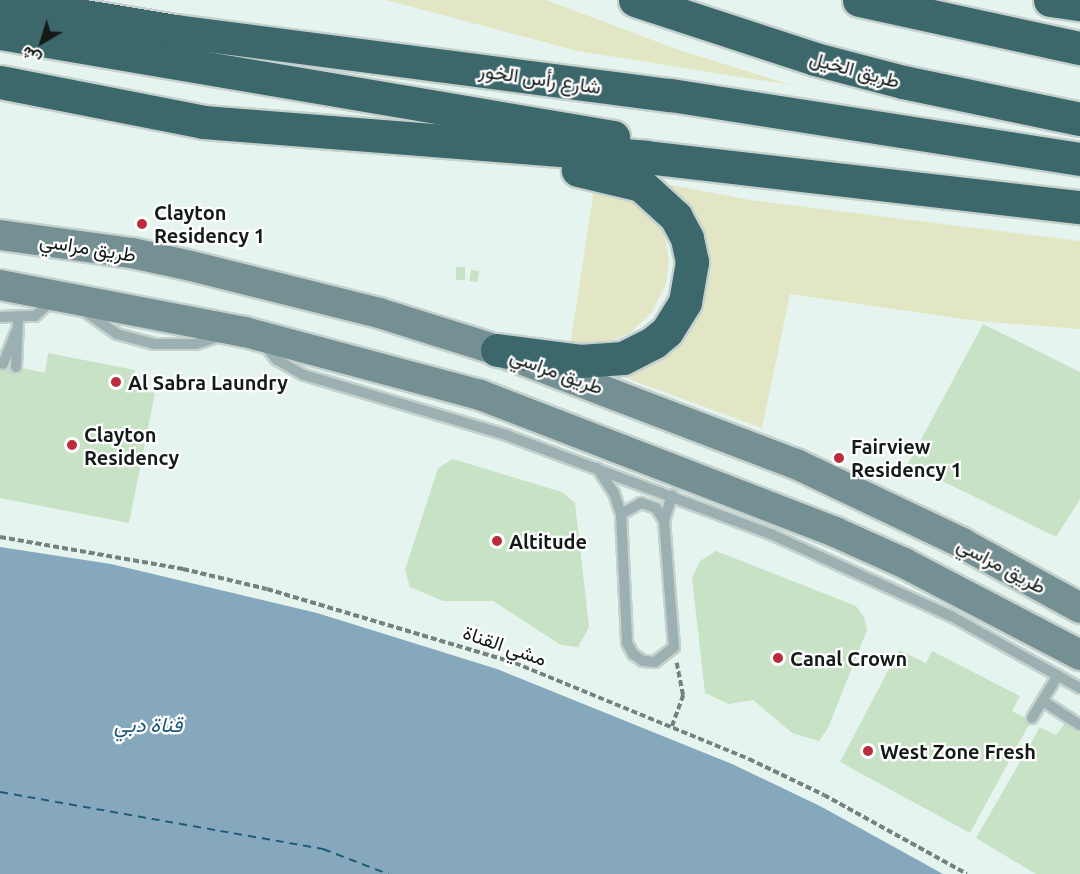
<!DOCTYPE html>
<html>
<head>
<meta charset="utf-8">
<style>
  body { margin:0 }
  #map { position:relative; width:1080px; height:874px; overflow:hidden; background:#e5f4ef; font-family:Ubuntu,Vazirmatn,sans-serif }
  div>[style] { position:absolute }
  [style*='--x'] { left:calc(var(--x)*1px); top:calc(var(--y)*1px); width:calc(var(--w)*1px); rotate:calc(var(--a)*1deg) }
  .green>* { inset:0; background:#e3e6c4 }
  .water>* { inset:0; background:#86a8bd }
  .ferry>* { height:1.5px; margin-top:-0.75px; transform-origin:0; background:repeating-linear-gradient(90deg,#1e5b79 0 8px,transparent 0 14px) }
  .building>* { inset:0; background:#c8e2c5; transform-origin:0 0 }
  .path>* { height:4px; margin-top:-2px; transform-origin:0; background:repeating-linear-gradient(90deg,#76817d 0 6px,transparent 0 9px) }
  .roads { filter:drop-shadow(2px 0 #c4d1cd) drop-shadow(-2px 0 #c4d1cd) drop-shadow(0 2px #c4d1cd) drop-shadow(0 -2px #c4d1cd) }
  .lane>* { height:10px; margin:-5px; padding:0 5px; transform-origin:5px; border-radius:5px; background:#9cb0b2 }
  .secondary>* { height:30px; margin:-15px; padding:0 15px; transform-origin:15px; border-radius:15px; background:#749093 }
  .highway>* { height:33px; margin:-16.5px; padding:0 16.5px; transform-origin:16.5px; border-radius:16.5px; background:#3c676b }
  .dots>* { width:16px; height:16px; translate:-50% -50%; box-sizing:border-box; border:3px solid #fff; border-radius:50% }
  span { translate:-50% -50%; white-space:nowrap; text-align:center; line-height:1.15; -webkit-text-stroke:4.5px #fff; paint-order:stroke }
  .street-label { font-size:20px; color:#141a18 }
  .poi-label { font-size:20px; color:#141a18; font-weight:700 }
  .left { translate:0 -50%; text-align:left }
  .water-label { font-size:21px; color:#1e5b79; font-style:italic }
  .north { position:absolute; left:12px; top:12px; width:60px; height:60px; -webkit-text-stroke:4px #fff; paint-order:stroke; rotate:218deg; font-size:16px; font-weight:700; line-height:24px; text-align:center; color:#141a18 }
  .north::after { content:''; display:block; margin:auto; width:21px; height:27px; background:#141a18; clip-path:polygon(50% 0,100% 100%,50% 72%,0 100%) }
</style>
</head>
<body>
<div id="map">
  <div class="green">
    <i style="clip-path:polygon(386px 0,546px 0,676px 49px,791px 85px,578px 51px)"></i>
    <i style="clip-path:polygon(646px 180px,750px 200px,1080px 241px,1080px 329px,978px 321px,790px 294px,762px 428px,607px 371px,701px 290px)"></i>
    <i style="clip-path:polygon(595px 183px,645px 205px,663px 228px,669px 260px,666px 284px,652px 312px,630px 333px,607px 343px,570px 346px)"></i>
  </div>
  <div class="water">
    <i style="clip-path:polygon(0 547px,111px 564px,317px 613px,497px 669px,732px 764px,820px 806px,943px 874px,0 874px)"></i>
  </div>
  <div class="ferry">
    <i style="--x:0;--y:792;--w:328;--a:10"></i>
    <i style="--x:323;--y:849;--w:70;--a:21"></i>
  </div>
  <div class="building">
    <i style="left:456px;top:267px;width:9px;height:13px"></i>
    <i style="left:471px;top:270px;width:8px;height:11px;rotate:7deg"></i>
    <i style="clip-path:polygon(983px 324px,1080px 372px,1080px 499px,1056px 537px,908px 464px)"></i>
    <i style="clip-path:polygon(48px 353px,135px 370px,131px 388px,155px 393px,129px 523px,0 498px,0 363px,45px 373px)"></i>
    <i style="clip-path:polygon(453px 459px,562px 492px,575px 503px,589px 627px,578px 647px,561px 645px,493px 601px,443px 601px,410px 587px,405px 570px,438px 468px)"></i>
    <i style="clip-path:polygon(716px 551px,856px 606px,864px 617px,867px 630px,828px 728px,819px 741px,792px 733px,753px 700px,729px 704px,705px 693px,692px 578px,700px 561px)"></i>
    <i style="clip-path:polygon(899px 650px,926px 663px,932px 651px,1020px 696px,1012px 711px,1031px 721px,970px 833px,840px 762px)"></i>
    <i style="clip-path:polygon(1065px 723px,1080px 733px,1080px 874px,1036px 874px,976px 838px,1040px 727px,1056px 735px)"></i>
  </div>
  <div class="path">
    <i style="--x:0;--y:537;--w:186;--a:9.9"></i>
    <i style="--x:183;--y:569;--w:86;--a:13.4"></i>
    <i style="--x:267;--y:589;--w:259;--a:16.6"></i>
    <i style="--x:515;--y:663;--w:253;--a:22.3"></i>
    <i style="--x:749;--y:759;--w:83;--a:25.6"></i>
    <i style="--x:824;--y:795;--w:163;--a:28.9"></i>
    <i style="--x:672;--y:726;--w:33;--a:-70"></i>
    <i style="--x:683;--y:695;--w:33;--a:-101"></i>
  </div>
  <div class="roads">
    <div class="lane">
      <i style="--x:80;--y:308;--w:45;--a:35.1"></i>
      <i style="--x:117;--y:334;--w:39;--a:15"></i>
      <i style="--x:155;--y:344;--w:41;--a:0"></i>
      <i style="--x:196;--y:344;--w:29;--a:-18"></i>
      <i style="--x:0;--y:317;--w:35;--a:-2"></i>
      <i style="--x:35;--y:316;--w:26;--a:-43"></i>
      <i style="--x:263;--y:343;--w:22;--a:51"></i>
      <i style="--x:277;--y:360;--w:31;--a:29"></i>
      <i style="--x:304;--y:375;--w:211;--a:16.5"></i>
      <i style="--x:506;--y:435;--w:285;--a:20.5"></i>
      <i style="--x:773;--y:535;--w:196;--a:24.5"></i>
      <i style="--x:951;--y:616;--w:148;--a:29.2"></i>
      <i style="--x:3;--y:364;--w:35;--a:-68"></i>
      <i style="--x:16;--y:367;--w:48;--a:-87.6"></i>
      <i style="--x:597;--y:468;--w:30;--a:56"></i>
      <i style="--x:614;--y:493;--w:22;--a:72"></i>
      <i style="--x:621;--y:514;--w:129;--a:87.3"></i>
      <i style="--x:627;--y:643;--w:13;--a:61"></i>
      <i style="--x:633;--y:654;--w:12;--a:35"></i>
      <i style="--x:643;--y:661;--w:12;--a:5"></i>
      <i style="--x:655;--y:662;--w:24;--a:-38"></i>
      <i style="--x:674;--y:647;--w:126;--a:-94.5"></i>
      <i style="--x:664;--y:521;--w:27;--a:-73"></i>
      <i style="--x:621;--y:514;--w:23;--a:-29"></i>
      <i style="--x:641;--y:503;--w:16;--a:18"></i>
      <i style="--x:656;--y:508;--w:15;--a:58"></i>
      <i style="--x:1043;--y:701;--w:44;--a:33"></i>
      <i style="--x:1032;--y:718;--w:50;--a:-58.8"></i>
    </div>
    <div class="secondary">
      <i style="--x:0;--y:235;--w:133;--a:7.8"></i>
      <i style="--x:132;--y:253;--w:60;--a:12.4"></i>
      <i style="--x:191;--y:266;--w:194;--a:14"></i>
      <i style="--x:379;--y:313;--w:124;--a:17.4"></i>
      <i style="--x:497;--y:350;--w:320;--a:20.9"></i>
      <i style="--x:796;--y:464;--w:184;--a:25.4"></i>
      <i style="--x:962;--y:543;--w:135;--a:28.8"></i>
      <i style="--x:0;--y:285;--w:249;--a:10.9"></i>
      <i style="--x:245;--y:332;--w:243;--a:15"></i>
      <i style="--x:480;--y:395;--w:381;--a:21.1"></i>
      <i style="--x:835;--y:532;--w:76;--a:24.2"></i>
      <i style="--x:904;--y:563;--w:199;--a:27.6"></i>
    </div>
    <div class="highway">
      <i style="--x:635;--y:0;--w:189;--a:18.1"></i>
      <i style="--x:815;--y:59;--w:91;--a:14.6"></i>
      <i style="--x:903;--y:82;--w:181;--a:11.8"></i>
      <i style="--x:859;--y:0;--w:226;--a:12.3"></i>
      <i style="--x:1050;--y:0;--w:30;--a:8"></i>
      <i style="--x:0;--y:2;--w:178;--a:9.4"></i>
      <i style="--x:176;--y:31;--w:499;--a:7.4"></i>
      <i style="--x:671;--y:95;--w:414;--a:8.9"></i>
      <i style="--x:0;--y:33;--w:622;--a:9.63"></i>
      <i style="--x:0;--y:82;--w:208;--a:11.1"></i>
      <i style="--x:204;--y:122;--w:443;--a:4.5"></i>
      <i style="--x:646;--y:157;--w:437;--a:6.6"></i>
      <i style="--x:497;--y:350;--w:84;--a:7.5"></i>
      <i style="--x:580;--y:361;--w:43;--a:-4"></i>
      <i style="--x:623;--y:358;--w:35;--a:-27"></i>
      <i style="--x:654;--y:342;--w:17;--a:-40"></i>
      <i style="--x:667;--y:331;--w:34;--a:-58"></i>
      <i style="--x:685;--y:302;--w:41;--a:-80.1"></i>
      <i style="--x:692;--y:262;--w:25;--a:-102"></i>
      <i style="--x:687;--y:238;--w:24;--a:-118"></i>
      <i style="--x:676;--y:217;--w:47;--a:-137.6"></i>
      <i style="--x:641;--y:185;--w:65;--a:-166.6"></i>
    </div>
  </div>
  <div class="dots">
    <i style="left:142px;top:224px;background:#bc2c3f"></i>
    <i style="left:116px;top:382px;background:#bc2c3f"></i>
    <i style="left:72px;top:445px;background:#bc2c3f"></i>
    <i style="left:839px;top:458px;background:#bc2c3f"></i>
    <i style="left:497px;top:541px;background:#bc2c3f"></i>
    <i style="left:778px;top:658px;background:#bc2c3f"></i>
    <i style="left:868px;top:751px;background:#bc2c3f"></i>
  </div>
  <div class="street-label">
    <span style="left:855px;top:69px;rotate:15deg">طريق الخيل</span>
    <span style="left:540px;top:78px;rotate:8deg">شارع رأس الخور</span>
    <span style="left:88px;top:247px;rotate:9deg">طريق مراسي</span>
    <span style="left:557px;top:371px;rotate:20deg">طريق مراسي</span>
    <span style="left:1002px;top:565px;rotate:28deg">طريق مراسي</span>
    <span style="left:505px;top:645px;rotate:19deg">مشي القناة</span>
  </div>
  <div class="poi-label">
    <span class="left" style="left:154px;top:224px">Clayton<br>Residency 1</span>
    <span class="left" style="left:128px;top:382px">Al Sabra Laundry</span>
    <span class="left" style="left:84px;top:446px">Clayton<br>Residency</span>
    <span class="left" style="left:851px;top:458px">Fairview<br>Residency 1</span>
    <span class="left" style="left:509px;top:541px">Altitude</span>
    <span class="left" style="left:790px;top:658px">Canal Crown</span>
    <span class="left" style="left:880px;top:751px">West Zone Fresh</span>
  </div>
  <div class="water-label">
    <span style="left:148px;top:724px">قناة دبي</span>
  </div>
  <div class="north">ش</div>
</div>
</body>
</html>
